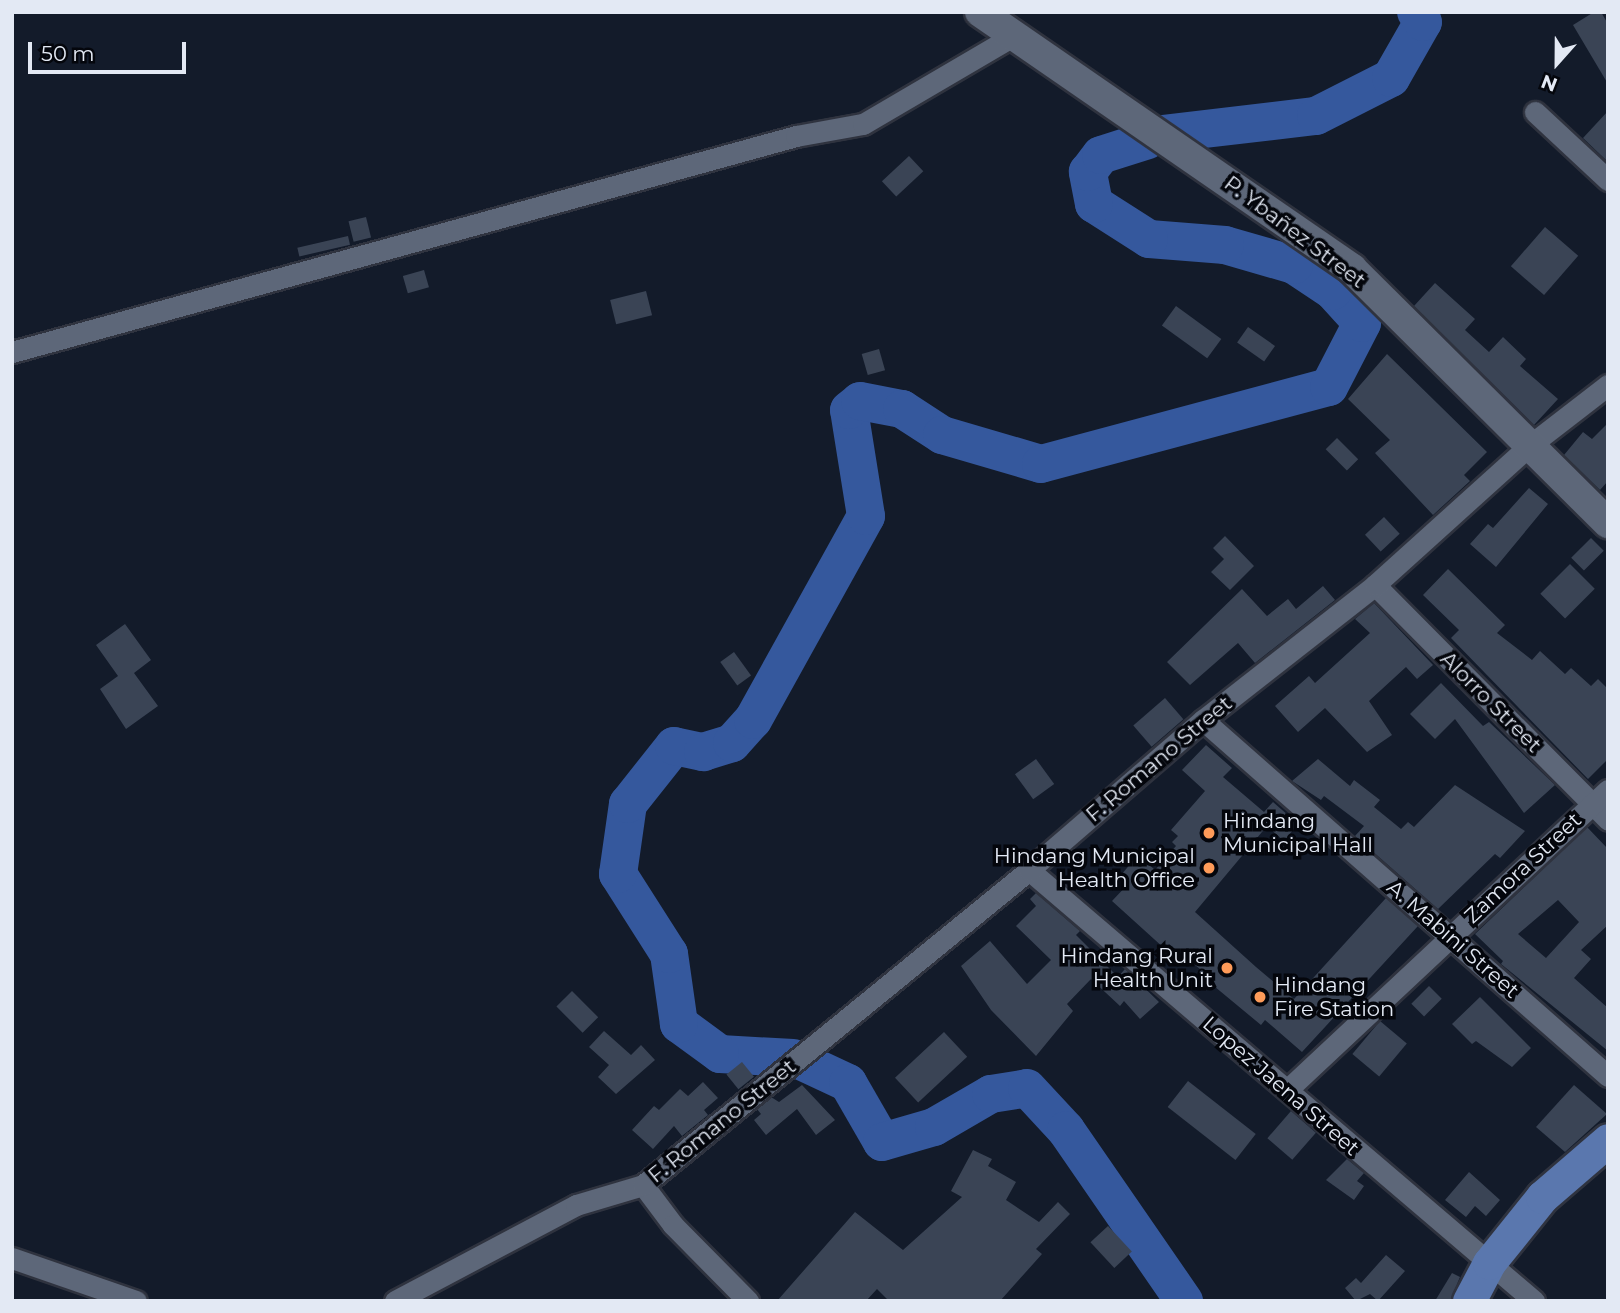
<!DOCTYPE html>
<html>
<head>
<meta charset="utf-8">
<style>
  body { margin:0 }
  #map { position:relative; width:1620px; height:1313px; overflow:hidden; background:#131b2a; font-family:Montserrat,sans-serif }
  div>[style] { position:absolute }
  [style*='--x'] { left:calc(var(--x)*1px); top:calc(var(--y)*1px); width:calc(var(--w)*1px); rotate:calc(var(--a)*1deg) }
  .river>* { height:38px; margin:-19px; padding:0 19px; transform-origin:19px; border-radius:19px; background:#35589d }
  .building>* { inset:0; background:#3a4455; transform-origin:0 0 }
  .roads { filter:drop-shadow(2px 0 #2f333f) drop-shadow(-2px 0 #2f333f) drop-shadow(0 2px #2f333f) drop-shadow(0 -2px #2f333f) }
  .street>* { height:21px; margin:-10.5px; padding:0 10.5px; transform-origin:10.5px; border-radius:10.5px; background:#5d6779 }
  .secondary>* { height:30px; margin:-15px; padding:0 15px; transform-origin:15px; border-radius:15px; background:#5d6779 }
  .primary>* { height:33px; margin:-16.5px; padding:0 16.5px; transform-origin:16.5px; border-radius:16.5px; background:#5a77ae }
  .dots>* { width:19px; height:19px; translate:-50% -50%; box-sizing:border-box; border:4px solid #04060c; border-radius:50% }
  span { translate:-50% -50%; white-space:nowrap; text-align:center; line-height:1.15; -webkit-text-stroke:7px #04060c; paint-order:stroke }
  .street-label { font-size:21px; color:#e3e9f4 }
  .poi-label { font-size:21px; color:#e3e9f4 }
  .left { translate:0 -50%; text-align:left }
  .right { translate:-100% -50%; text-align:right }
  .frame { position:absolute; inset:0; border:14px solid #e3e9f4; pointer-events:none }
  .north { position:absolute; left:1522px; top:28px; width:70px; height:70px; -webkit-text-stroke:5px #04060c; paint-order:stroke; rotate:201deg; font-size:19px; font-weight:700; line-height:28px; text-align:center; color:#e3e9f4 }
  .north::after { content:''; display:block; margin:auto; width:24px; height:32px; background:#e3e9f4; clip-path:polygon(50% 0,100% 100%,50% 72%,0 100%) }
  .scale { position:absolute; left:28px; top:42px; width:158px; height:32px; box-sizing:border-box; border:4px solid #e3e9f4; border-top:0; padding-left:9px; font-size:21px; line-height:24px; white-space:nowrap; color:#e3e9f4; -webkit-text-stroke:5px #04060c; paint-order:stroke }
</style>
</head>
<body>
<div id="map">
  <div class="river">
    <i style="--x:1162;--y:134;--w:155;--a:-6.7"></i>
    <i style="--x:1316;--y:116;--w:84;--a:-26.9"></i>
    <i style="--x:1391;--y:78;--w:64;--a:-60.3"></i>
    <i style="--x:1423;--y:22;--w:12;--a:-125"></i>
    <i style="--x:793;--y:1058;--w:73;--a:-176.9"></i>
    <i style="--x:720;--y:1054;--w:51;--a:-143.8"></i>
    <i style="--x:679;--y:1024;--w:71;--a:-98.1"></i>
    <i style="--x:669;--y:954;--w:95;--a:-122.5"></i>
    <i style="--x:618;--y:874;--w:71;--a:-81.9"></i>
    <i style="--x:628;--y:804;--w:74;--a:-51.6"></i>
    <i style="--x:674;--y:746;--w:30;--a:12"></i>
    <i style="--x:703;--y:752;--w:30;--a:-17"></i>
    <i style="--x:732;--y:743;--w:31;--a:-48"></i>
    <i style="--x:753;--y:720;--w:233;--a:-61"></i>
    <i style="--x:866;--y:516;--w:107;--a:-99.1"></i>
    <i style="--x:849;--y:410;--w:14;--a:-39"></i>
    <i style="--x:860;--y:401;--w:43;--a:10.8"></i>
    <i style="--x:902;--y:409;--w:48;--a:33"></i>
    <i style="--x:942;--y:435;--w:103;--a:16.3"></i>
    <i style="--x:1041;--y:464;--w:298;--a:-15"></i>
    <i style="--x:1329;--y:387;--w:72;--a:-62.7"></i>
    <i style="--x:1362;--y:323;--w:43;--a:-132.2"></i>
    <i style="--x:1333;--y:291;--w:47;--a:-146.3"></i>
    <i style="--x:1294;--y:265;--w:72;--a:-163.8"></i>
    <i style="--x:1225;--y:245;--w:76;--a:-175.5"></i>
    <i style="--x:1149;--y:239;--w:65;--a:-147.5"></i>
    <i style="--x:1094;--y:204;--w:33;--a:-101"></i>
    <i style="--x:1088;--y:172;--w:21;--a:-53"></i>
    <i style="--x:1101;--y:155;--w:49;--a:-17.7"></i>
    <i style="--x:801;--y:1061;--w:52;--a:25.1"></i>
    <i style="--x:848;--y:1083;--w:68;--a:60"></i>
    <i style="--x:882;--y:1142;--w:54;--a:-16.1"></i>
    <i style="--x:934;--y:1127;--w:66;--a:-30.1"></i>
    <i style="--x:991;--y:1094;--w:36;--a:-9"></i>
    <i style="--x:1027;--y:1088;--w:57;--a:47.1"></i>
    <i style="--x:1066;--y:1130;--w:208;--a:55.4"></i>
  </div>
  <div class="building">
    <i style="clip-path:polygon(1594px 12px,1601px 12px,1608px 24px,1608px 84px,1573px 25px)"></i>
    <i style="clip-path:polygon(1608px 111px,1608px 162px,1583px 138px)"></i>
    <i style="left:909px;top:156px;width:21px;height:37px;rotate:47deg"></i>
    <i style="left:366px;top:217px;width:21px;height:18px;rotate:76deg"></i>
    <i style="left:1545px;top:227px;width:44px;height:52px;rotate:41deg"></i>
    <i style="left:348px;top:236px;width:9px;height:52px;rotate:77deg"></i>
    <i style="left:424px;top:270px;width:18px;height:22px;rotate:74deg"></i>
    <i style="clip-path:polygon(1435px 283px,1475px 319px,1465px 330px,1489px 352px,1503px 337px,1526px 359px,1520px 366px,1558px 399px,1534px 425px,1414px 306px)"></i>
    <i style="left:646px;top:291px;width:25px;height:37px;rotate:76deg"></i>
    <i style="left:1176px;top:306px;width:56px;height:24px;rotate:36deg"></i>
    <i style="left:1248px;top:327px;width:33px;height:19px;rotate:35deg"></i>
    <i style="left:879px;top:349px;width:22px;height:18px;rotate:74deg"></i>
    <i style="clip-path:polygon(1387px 354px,1487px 452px,1464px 475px,1470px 481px,1433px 515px,1375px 453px,1390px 440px,1348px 399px)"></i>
    <i style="clip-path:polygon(1608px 423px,1608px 481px,1600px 490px,1564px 455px,1583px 432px,1592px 439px)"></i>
    <i style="left:1337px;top:438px;width:30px;height:16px;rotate:45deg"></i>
    <i style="clip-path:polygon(1529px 488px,1548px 504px,1496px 567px,1470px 544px,1488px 524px,1493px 528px)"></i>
    <i style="left:1384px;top:517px;width:23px;height:26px;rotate:47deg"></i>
    <i style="clip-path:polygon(1225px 536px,1254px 566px,1230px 590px,1211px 572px,1224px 559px,1213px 548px)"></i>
    <i style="left:1591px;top:538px;width:18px;height:28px;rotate:45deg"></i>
    <i style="left:1570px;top:564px;width:35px;height:42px;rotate:45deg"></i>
    <i style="clip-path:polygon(1448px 569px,1505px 625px,1497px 633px,1532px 660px,1540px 651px,1565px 674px,1571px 668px,1591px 686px,1598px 679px,1608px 689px,1608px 759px,1588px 779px,1451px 638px,1459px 630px,1423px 595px)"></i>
    <i style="clip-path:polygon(1323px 586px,1335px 600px,1255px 663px,1238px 643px,1190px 685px,1167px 662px,1242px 589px,1267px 616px,1288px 599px,1296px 609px)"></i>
    <i style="clip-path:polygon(1374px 603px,1433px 665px,1417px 679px,1406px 667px,1369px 701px,1392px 735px,1367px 752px,1325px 708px,1298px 732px,1275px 706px,1309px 676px,1315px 683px,1370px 633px,1355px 619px)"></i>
    <i style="clip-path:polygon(125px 624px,151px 660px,134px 673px,158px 706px,126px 729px,100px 689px,118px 676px,96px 645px)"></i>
    <i style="left:734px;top:652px;width:29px;height:17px;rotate:54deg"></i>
    <i style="clip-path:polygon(1441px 683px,1483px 726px,1489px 722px,1555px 785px,1524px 813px,1455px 719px,1435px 739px,1410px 714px)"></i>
    <i style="left:1165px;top:698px;width:28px;height:42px;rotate:49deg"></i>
    <i style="clip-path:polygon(1206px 745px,1232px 768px,1223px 777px,1264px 812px,1273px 802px,1298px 824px,1284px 841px,1267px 826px,1195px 912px,1256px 967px,1294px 999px,1386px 898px,1418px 926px,1302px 1052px,1265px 1020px,1261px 1025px,1197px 972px,1200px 969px,1169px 944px,1165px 949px,1112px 901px,1129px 883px,1121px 875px,1138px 855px,1155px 870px,1176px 846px,1172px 842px,1178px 836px,1171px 830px,1205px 791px,1182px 770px)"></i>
    <i style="left:1036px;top:759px;width:31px;height:26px;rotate:54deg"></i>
    <i style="clip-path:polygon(1318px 759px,1350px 786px,1354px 780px,1380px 800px,1374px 807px,1401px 829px,1408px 822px,1414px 827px,1455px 785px,1525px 831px,1500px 858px,1495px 854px,1438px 909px,1355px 836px,1364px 826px,1324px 796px,1321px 800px,1292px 781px)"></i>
    <i style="clip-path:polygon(evenodd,1587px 827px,1608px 849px,1608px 925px,1581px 950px,1591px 959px,1574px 978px,1608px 1008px,1608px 1051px,1501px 964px,1503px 961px,1475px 934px,1587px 827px,1558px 900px,1579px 922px,1546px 958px,1518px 934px,1558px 900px)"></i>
    <i style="clip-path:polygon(1036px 893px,1080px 931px,1076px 935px,1118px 977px,1125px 969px,1159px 1002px,1140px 1019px,1124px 1001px,1120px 1006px,1091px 979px,1067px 1004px,1073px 1011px,1036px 1056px,991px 1010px,961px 966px,990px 941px,1027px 984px,1051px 960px,1016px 926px,1036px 906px,1030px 899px)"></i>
    <i style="left:1429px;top:986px;width:18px;height:25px;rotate:45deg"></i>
    <i style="left:572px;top:991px;width:37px;height:22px;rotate:45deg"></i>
    <i style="clip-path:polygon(1480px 997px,1531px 1048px,1512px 1067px,1476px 1041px,1472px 1044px,1452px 1024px)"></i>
    <i style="left:1380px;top:1021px;width:35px;height:43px;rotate:40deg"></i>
    <i style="clip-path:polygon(604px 1031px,631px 1055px,641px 1045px,655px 1060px,616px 1094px,598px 1077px,609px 1065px,589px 1047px)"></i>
    <i style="left:944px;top:1032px;width:34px;height:67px;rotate:47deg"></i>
    <i style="left:742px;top:1062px;width:19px;height:20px;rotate:51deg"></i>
    <i style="left:1188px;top:1081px;width:86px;height:33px;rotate:38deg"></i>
    <i style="clip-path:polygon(703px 1082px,718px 1098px,704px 1110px,708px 1115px,682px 1136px,674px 1126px,653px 1149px,632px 1130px,654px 1106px,659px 1110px,680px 1089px,688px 1096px)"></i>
    <i style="clip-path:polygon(802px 1085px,835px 1120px,816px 1135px,797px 1109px,766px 1135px,754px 1120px,761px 1114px,757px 1109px,771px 1097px,779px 1102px)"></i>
    <i style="clip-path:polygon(1574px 1085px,1607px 1114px,1565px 1152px,1536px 1127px)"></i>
    <i style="left:1291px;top:1111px;width:33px;height:36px;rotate:41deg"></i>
    <i style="clip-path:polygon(973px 1150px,992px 1159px,988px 1166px,1016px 1182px,1006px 1200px,1039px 1222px,1058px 1202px,1070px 1214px,1036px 1249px,1042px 1254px,1000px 1301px,889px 1301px,877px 1289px,866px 1301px,777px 1301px,855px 1212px,903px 1250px,962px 1197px,951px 1191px)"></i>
    <i style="clip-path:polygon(1347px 1159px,1364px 1173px,1357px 1181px,1364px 1186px,1354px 1200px,1326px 1180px)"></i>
    <i style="clip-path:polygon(1469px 1172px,1500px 1200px,1486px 1216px,1475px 1206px,1466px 1217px,1445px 1200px)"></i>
    <i style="left:1108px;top:1226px;width:35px;height:24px;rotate:47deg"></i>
    <i style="clip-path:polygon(1386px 1255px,1405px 1271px,1378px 1301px,1370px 1294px,1356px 1301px,1345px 1288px,1356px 1278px,1361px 1283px)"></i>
    <i style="clip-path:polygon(1452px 1273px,1460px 1277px,1450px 1301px,1435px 1301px)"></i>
  </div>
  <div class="roads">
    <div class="street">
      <i style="--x:1535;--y:112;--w:100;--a:43"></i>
      <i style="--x:12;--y:352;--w:813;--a:-15.4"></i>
      <i style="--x:796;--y:136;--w:68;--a:-10.2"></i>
      <i style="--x:863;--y:124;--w:174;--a:-30.4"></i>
      <i style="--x:1375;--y:585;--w:331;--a:45.2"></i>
      <i style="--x:1203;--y:720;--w:539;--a:41.32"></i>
      <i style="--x:1029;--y:870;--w:664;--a:40.48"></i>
      <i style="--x:1287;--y:1090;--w:439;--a:-43.1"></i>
      <i style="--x:643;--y:1185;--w:50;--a:53.1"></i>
      <i style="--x:673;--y:1225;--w:107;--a:45.4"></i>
      <i style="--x:12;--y:1258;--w:131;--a:19.1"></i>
      <i style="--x:395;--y:1301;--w:205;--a:-27.9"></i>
      <i style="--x:576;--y:1205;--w:70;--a:-16.6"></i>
      <i style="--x:643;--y:1185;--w:498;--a:-39.2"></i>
      <i style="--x:1029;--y:870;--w:230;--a:-40.8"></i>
      <i style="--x:1203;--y:720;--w:219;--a:-38.1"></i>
      <i style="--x:1375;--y:585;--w:207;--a:-42.1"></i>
      <i style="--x:1529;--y:446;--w:100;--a:-37.7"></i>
    </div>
    <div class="secondary">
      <i style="--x:980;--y:12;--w:452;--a:34.6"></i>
      <i style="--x:1352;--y:269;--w:361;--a:44.8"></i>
    </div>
    <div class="primary">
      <i style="--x:1469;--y:1301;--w:43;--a:-62.2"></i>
      <i style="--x:1489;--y:1263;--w:85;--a:-51.2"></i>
      <i style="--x:1542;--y:1197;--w:87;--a:-40.8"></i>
    </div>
  </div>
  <div class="dots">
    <i style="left:1209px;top:833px;background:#fe9b59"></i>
    <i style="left:1209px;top:868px;background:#fe9b59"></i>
    <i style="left:1227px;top:968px;background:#fe9b59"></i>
    <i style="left:1260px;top:997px;background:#fe9b59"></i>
  </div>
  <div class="street-label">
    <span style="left:1295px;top:232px;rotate:37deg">P. Ybañez Street</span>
    <span style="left:1491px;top:702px;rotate:45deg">Alorro Street</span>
    <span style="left:1159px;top:759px;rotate:-40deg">F. Romano Street</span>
    <span style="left:1523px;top:868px;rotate:-43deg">Zamora Street</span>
    <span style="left:1453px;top:939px;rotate:41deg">A. Mabini Street</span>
    <span style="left:1281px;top:1086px;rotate:41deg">Lopez Jaena Street</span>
    <span style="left:722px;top:1121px;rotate:-39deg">F. Romano Street</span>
  </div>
  <div class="poi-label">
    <span class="left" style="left:1223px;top:833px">Hindang<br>Municipal Hall</span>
    <span class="right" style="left:1195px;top:868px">Hindang Municipal<br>Health Office</span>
    <span class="right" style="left:1213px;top:968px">Hindang Rural<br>Health Unit</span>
    <span class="left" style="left:1274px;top:997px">Hindang<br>Fire Station</span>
  </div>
  <div class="frame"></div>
  <div class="north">N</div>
  <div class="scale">50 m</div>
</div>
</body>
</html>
